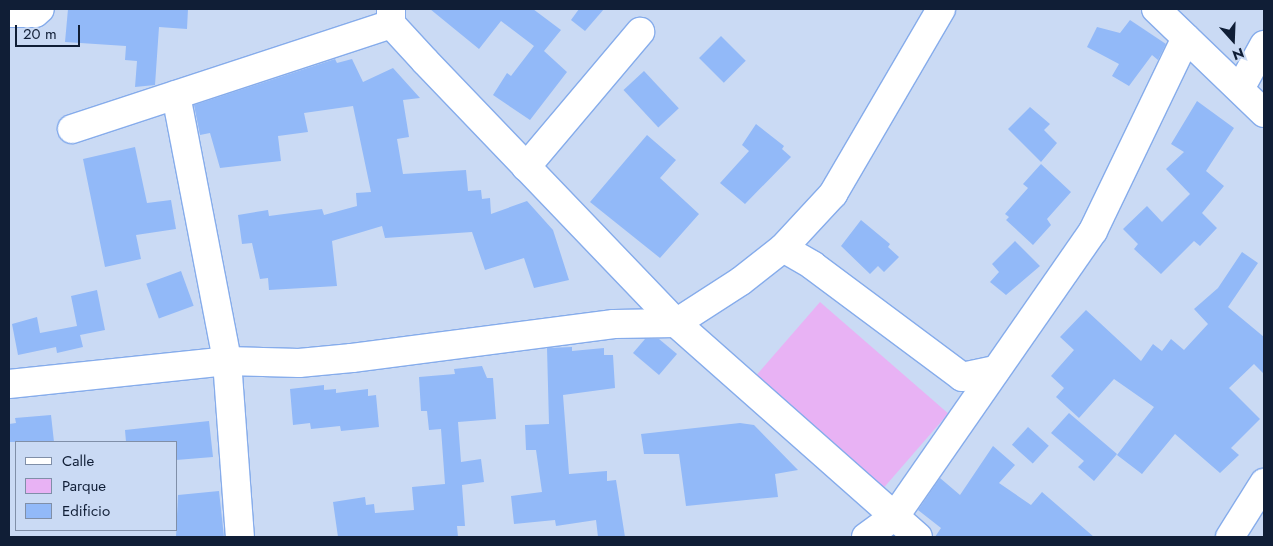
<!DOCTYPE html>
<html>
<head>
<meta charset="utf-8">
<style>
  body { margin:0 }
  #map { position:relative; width:1273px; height:546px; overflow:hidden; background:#cadaf4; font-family:Jost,sans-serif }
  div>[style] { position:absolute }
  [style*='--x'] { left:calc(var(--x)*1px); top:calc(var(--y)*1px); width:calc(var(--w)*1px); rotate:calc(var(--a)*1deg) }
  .green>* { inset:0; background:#e8b2f4; transform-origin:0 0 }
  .building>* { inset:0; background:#92b9f8; transform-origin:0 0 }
  .roads { filter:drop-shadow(1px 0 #86aceb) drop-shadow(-1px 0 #86aceb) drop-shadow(0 1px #86aceb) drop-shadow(0 -1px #86aceb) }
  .minor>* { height:28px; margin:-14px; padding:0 14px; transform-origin:14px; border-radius:14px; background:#fff }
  span { translate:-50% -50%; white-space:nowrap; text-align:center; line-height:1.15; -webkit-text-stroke:4.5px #cadaf4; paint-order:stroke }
  .frame { position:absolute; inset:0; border:10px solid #101e36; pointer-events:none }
  .legend { position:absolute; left:15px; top:441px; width:162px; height:90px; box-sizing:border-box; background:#cadaf4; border:1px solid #808fa8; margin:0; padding:6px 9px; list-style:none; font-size:15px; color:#101e36 }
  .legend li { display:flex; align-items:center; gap:10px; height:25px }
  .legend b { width:25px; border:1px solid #808fa8 }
  .north { position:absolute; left:1208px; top:15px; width:50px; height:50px; -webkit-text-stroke:4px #cadaf4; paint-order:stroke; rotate:160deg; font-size:14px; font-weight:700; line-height:20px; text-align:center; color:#101e36 }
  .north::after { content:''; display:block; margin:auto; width:18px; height:22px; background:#101e36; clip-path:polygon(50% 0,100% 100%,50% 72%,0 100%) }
  .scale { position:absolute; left:15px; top:25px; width:65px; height:22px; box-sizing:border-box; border:2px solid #101e36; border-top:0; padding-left:6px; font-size:15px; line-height:18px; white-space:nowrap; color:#101e36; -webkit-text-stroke:4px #cadaf4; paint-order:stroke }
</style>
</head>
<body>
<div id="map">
  <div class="green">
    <i style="left:820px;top:302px;width:170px;height:105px;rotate:41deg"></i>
  </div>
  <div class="building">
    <i style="clip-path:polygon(68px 9px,188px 9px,187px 29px,159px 27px,155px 85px,135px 87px,137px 61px,125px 60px,126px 46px,65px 42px)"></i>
    <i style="clip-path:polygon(430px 9px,533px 9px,561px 30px,544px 51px,567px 72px,530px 120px,493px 95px,507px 73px,511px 76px,534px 46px,501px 21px,479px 49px)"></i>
    <i style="clip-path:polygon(579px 9px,604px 9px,585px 31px,571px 20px)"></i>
    <i style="clip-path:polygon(1130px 20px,1166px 44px,1158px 60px,1152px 55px,1129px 86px,1112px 76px,1119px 64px,1087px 47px,1097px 27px,1120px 33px)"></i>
    <i style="left:721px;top:36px;width:35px;height:31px;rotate:45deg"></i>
    <i style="clip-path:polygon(335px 59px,337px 63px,352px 59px,363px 82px,393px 68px,420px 98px,403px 100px,409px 137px,397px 139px,403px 174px,466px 170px,468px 191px,481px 190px,482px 199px,490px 198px,491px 214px,527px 201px,553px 230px,569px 280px,534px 288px,524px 258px,485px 270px,472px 232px,385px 238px,382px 226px,332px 241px,337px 286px,269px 290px,268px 278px,260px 279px,252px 243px,242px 244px,238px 215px,268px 210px,269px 216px,322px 209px,324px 215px,357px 206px,356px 193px,371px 192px,353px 106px,304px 113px,308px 132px,278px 136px,281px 161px,220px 168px,210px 133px,200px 135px,194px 105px)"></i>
    <i style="left:644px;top:71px;width:51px;height:28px;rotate:47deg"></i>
    <i style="clip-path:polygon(1197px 101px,1234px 128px,1206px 171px,1224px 186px,1202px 213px,1217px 228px,1200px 246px,1194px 241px,1161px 274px,1134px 249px,1138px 244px,1123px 229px,1147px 206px,1162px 222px,1190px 194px,1166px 169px,1184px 152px,1171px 144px)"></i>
    <i style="clip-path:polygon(1030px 107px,1050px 124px,1044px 130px,1057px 143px,1041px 162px,1008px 129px)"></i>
    <i style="clip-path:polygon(756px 124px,784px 146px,782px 149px,791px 157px,745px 204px,720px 183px,749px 151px,742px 145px)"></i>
    <i style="clip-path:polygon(647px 135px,676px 160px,660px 178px,699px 214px,660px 258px,590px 202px)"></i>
    <i style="clip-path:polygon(135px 147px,147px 203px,171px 200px,176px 229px,136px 235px,141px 259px,105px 267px,83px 159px)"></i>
    <i style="clip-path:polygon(1041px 164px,1071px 192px,1047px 219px,1051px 225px,1033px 245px,1006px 220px,1009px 217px,1005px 214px,1028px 188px,1023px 184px)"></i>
    <i style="clip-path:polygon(861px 220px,890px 244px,888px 247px,899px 257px,884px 272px,878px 266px,870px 274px,841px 246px)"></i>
    <i style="clip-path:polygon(1015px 241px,1040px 266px,1006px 295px,990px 282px,999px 272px,992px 264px)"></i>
    <i style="clip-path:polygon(1242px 252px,1258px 263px,1228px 307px,1264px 337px,1264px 374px,1254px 364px,1229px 388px,1260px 419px,1231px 448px,1239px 455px,1220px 473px,1175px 434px,1142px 474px,1117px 455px,1154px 407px,1114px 379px,1079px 418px,1056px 397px,1064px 388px,1051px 376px,1074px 350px,1060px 337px,1086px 310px,1141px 361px,1153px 344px,1162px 351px,1171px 339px,1184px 350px,1208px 324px,1194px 309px,1218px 288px)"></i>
    <i style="left:181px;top:271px;width:37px;height:37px;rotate:70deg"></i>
    <i style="clip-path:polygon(97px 290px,105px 330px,80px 335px,83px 347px,57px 353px,56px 347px,18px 355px,12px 324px,37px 317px,40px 333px,77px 326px,71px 296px)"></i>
    <i style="clip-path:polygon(645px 339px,659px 339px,677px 354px,659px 375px,633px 353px)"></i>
    <i style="clip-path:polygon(572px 347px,572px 351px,604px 348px,604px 355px,613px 355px,615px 388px,563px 395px,569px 474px,607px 471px,607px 481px,616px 480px,625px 537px,598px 537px,596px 520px,556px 526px,555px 520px,514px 524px,511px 496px,542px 492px,536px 450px,526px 450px,525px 425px,549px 424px,547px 348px)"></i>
    <i style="clip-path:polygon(482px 366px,487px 378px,493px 378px,496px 419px,458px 422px,461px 462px,481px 459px,484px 482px,462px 485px,465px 526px,457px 526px,458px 537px,338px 537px,333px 502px,365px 497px,366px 505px,374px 504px,375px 513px,414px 510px,412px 487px,445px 484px,441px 429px,429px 430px,427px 411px,421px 411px,419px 377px,455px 374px,454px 369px)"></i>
    <i style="clip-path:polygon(324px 385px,324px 390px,336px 389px,336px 393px,368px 389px,368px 396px,376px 395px,379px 427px,341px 431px,340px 426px,311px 429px,310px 423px,293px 425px,290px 389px)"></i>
    <i style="clip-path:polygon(1069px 413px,1117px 454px,1094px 481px,1078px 467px,1084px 461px,1051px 433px)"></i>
    <i style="clip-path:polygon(51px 415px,54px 442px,9px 442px,9px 424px,16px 423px,15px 418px)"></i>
    <i style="clip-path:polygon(209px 421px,213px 457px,176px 460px,176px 442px,126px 442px,125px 430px)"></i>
    <i style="clip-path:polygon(740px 423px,754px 425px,798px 470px,775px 474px,778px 497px,686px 506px,679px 454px,644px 454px,641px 434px)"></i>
    <i style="left:1028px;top:427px;width:28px;height:24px;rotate:42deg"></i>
    <i style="clip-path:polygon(993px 446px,1015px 465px,999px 483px,1031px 505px,1042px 492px,1094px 537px,935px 537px,941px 528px,918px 510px,940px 478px,960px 495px)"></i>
    <i style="clip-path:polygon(219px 491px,224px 537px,176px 537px,178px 495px)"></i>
  </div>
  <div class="roads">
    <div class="minor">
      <i style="--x:391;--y:9;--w:15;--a:90"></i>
      <i style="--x:391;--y:24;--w:50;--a:47.4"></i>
      <i style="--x:425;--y:61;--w:363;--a:46.2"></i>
      <i style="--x:676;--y:323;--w:323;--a:41.5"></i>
      <i style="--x:1156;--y:9;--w:150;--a:43.9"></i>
      <i style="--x:9;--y:13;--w:26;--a:0"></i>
      <i style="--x:35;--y:13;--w:6;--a:-39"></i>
      <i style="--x:1241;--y:87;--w:48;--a:-61.3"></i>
      <i style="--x:176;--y:95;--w:271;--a:79.1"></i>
      <i style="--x:227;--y:361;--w:176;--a:85.8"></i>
      <i style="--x:72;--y:129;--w:336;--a:-18.2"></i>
      <i style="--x:526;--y:167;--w:177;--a:-49.8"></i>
      <i style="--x:783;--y:248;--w:34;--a:30"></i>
      <i style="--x:812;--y:265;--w:187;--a:36.7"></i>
      <i style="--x:962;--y:377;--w:35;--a:-12"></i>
      <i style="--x:9;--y:384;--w:219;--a:-6"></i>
      <i style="--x:227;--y:361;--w:72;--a:1.6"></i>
      <i style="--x:299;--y:363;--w:53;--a:-5.4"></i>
      <i style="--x:352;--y:358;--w:264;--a:-7.4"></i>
      <i style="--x:614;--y:324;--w:62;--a:-0.9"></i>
      <i style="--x:676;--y:323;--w:77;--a:-32.9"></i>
      <i style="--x:741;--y:281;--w:53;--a:-38.2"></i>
      <i style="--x:783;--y:248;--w:74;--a:-47.2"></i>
      <i style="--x:833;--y:194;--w:214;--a:-59.7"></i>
      <i style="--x:866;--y:537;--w:36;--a:-36"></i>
      <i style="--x:895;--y:516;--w:347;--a:-55.2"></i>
      <i style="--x:1093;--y:231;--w:214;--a:-64.3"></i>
      <i style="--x:1230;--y:537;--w:64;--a:-57.8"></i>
    </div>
  </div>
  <div class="frame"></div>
  <ul class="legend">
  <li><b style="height:6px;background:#fff"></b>Calle</li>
  <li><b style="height:14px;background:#e8b2f4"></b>Parque</li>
  <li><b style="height:14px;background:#92b9f8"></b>Edificio</li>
  </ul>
  <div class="north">N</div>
  <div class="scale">20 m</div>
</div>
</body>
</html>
